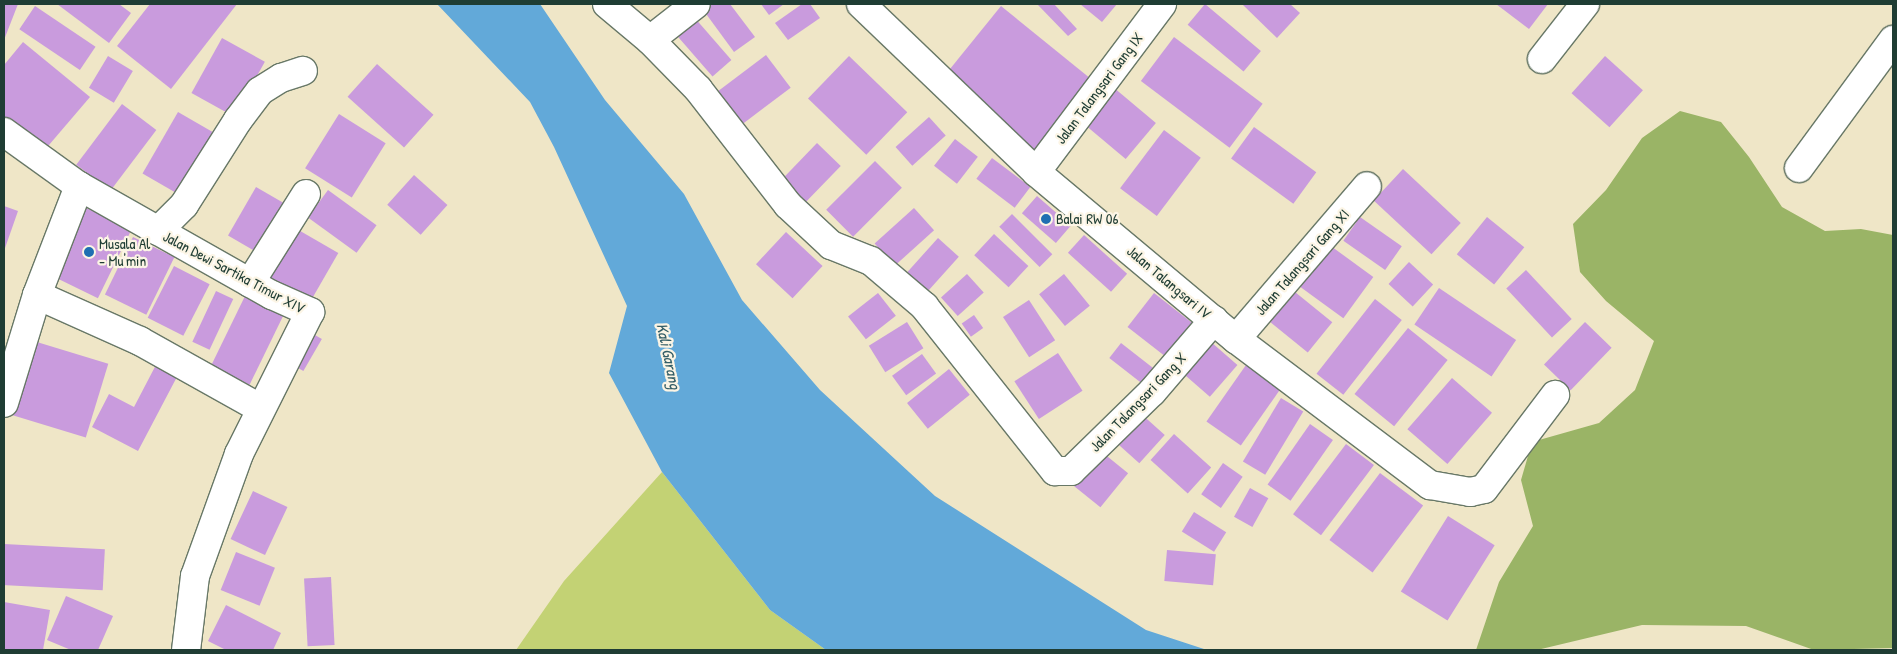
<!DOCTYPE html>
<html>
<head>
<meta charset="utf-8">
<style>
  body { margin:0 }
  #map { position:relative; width:1897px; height:654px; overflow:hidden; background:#efe6c7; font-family:"Patrick Hand",sans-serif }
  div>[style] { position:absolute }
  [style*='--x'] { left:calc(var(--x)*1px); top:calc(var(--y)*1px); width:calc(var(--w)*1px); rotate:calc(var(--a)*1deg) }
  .green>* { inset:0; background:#c3d274 }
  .forest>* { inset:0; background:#9ab466 }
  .water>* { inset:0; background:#62a9d9 }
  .building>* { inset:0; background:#c99bdd; transform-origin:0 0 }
  .roads { filter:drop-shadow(1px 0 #687867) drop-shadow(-1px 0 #687867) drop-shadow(0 1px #687867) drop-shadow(0 -1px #687867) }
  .minor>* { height:28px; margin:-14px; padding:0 14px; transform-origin:14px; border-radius:14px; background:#fff }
  .dots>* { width:14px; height:14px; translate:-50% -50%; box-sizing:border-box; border:2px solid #fcf5e5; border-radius:50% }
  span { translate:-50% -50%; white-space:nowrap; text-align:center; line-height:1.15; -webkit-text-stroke:4.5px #fcf5e5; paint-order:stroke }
  .street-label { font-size:15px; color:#1f3d34 }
  .poi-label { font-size:15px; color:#1f3d34 }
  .left { translate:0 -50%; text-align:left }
  .water-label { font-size:16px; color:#335d66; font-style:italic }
  .frame { position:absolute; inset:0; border:5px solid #1f3d34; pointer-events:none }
</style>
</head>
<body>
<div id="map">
  <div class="green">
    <i style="clip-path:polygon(662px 472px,770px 610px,826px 650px,516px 650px,564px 581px)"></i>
  </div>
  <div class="forest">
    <i style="clip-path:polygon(1680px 111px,1721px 122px,1749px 157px,1782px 207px,1825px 231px,1861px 229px,1893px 235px,1893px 648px,1814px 650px,1746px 626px,1642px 625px,1537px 650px,1476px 650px,1499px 582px,1533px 526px,1521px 480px,1532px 442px,1599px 423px,1635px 390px,1654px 341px,1606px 301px,1580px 272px,1573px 224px,1606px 190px,1642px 138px)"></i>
  </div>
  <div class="water">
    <i style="clip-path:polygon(437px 4px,540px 4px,605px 100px,684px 194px,742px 300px,820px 390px,935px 496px,1146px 630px,1207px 650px,826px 650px,770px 610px,662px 472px,609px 373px,627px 306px,554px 147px,530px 102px)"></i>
  </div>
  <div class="building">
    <i style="clip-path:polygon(4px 4px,18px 4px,4px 40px)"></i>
    <i style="clip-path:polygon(57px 4px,119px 4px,131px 13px,109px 43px)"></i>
    <i style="clip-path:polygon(150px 4px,237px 4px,171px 89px,117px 46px)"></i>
    <i style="clip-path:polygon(706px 4px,730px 4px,755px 37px,734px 52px,701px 7px)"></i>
    <i style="clip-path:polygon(761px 4px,784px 4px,769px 15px)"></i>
    <i style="clip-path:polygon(802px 4px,810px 4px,820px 18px,788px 40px,775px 23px)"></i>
    <i style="clip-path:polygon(1037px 4px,1054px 4px,1077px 29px,1068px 36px)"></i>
    <i style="clip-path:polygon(1080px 4px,1117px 4px,1102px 22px)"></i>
    <i style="left:1205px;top:4px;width:73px;height:27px;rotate:40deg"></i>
    <i style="clip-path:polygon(1242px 4px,1290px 4px,1300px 13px,1277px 38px)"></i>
    <i style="clip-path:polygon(1496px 4px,1548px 4px,1529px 29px)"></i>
    <i style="left:35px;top:6px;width:73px;height:28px;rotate:34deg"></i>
    <i style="left:1001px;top:6px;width:123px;height:91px;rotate:39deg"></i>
    <i style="left:694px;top:17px;width:57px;height:25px;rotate:49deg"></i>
    <i style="left:1174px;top:37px;width:111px;height:55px;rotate:37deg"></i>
    <i style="left:222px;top:38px;width:49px;height:63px;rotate:29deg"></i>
    <i style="clip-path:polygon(23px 42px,90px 97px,43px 152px,4px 121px,4px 65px)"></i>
    <i style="left:766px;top:55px;width:41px;height:66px;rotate:53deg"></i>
    <i style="left:108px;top:56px;width:29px;height:37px;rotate:31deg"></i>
    <i style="left:849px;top:56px;width:81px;height:59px;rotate:44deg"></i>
    <i style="left:1605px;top:56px;width:51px;height:50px;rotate:42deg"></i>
    <i style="left:377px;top:64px;width:76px;height:44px;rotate:42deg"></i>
    <i style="left:1113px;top:87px;width:56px;height:47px;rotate:40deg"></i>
    <i style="left:122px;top:104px;width:43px;height:76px;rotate:37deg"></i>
    <i style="left:178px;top:112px;width:52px;height:71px;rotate:30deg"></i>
    <i style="left:339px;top:114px;width:55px;height:64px;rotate:32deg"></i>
    <i style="left:929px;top:117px;width:25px;height:45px;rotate:48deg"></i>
    <i style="left:1254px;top:127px;width:77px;height:39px;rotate:36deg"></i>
    <i style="left:1164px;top:130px;width:46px;height:73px;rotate:37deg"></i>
    <i style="left:955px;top:139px;width:29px;height:34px;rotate:38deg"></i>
    <i style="left:817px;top:143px;width:33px;height:52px;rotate:44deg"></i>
    <i style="left:992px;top:158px;width:48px;height:26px;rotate:37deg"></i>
    <i style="left:875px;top:161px;width:38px;height:69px;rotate:45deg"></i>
    <i style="left:1403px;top:169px;width:79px;height:43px;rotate:43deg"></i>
    <i style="left:414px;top:175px;width:45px;height:40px;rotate:42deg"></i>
    <i style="left:256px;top:187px;width:36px;height:56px;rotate:30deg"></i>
    <i style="left:328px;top:190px;width:60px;height:34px;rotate:36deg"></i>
    <i style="left:1037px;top:196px;width:45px;height:23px;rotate:41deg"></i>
    <i style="left:80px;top:205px;width:57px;height:76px;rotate:26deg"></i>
    <i style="clip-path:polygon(4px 206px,18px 211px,4px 251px)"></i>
    <i style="left:914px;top:208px;width:30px;height:53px;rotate:48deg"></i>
    <i style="left:1012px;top:214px;width:57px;height:18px;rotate:45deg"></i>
    <i style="left:1360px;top:217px;width:51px;height:29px;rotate:35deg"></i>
    <i style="left:1487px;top:217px;width:48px;height:48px;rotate:39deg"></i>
    <i style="left:295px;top:228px;width:50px;height:55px;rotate:30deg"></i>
    <i style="left:786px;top:232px;width:50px;height:44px;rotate:43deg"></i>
    <i style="left:994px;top:234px;width:47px;height:29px;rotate:43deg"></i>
    <i style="left:1084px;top:235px;width:58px;height:24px;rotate:42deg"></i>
    <i style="left:133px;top:237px;width:46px;height:64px;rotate:26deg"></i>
    <i style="left:938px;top:238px;width:28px;height:49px;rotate:42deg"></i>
    <i style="left:1328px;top:244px;width:56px;height:51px;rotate:36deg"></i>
    <i style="left:1409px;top:262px;width:33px;height:30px;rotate:43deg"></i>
    <i style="left:174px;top:266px;width:40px;height:58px;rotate:27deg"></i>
    <i style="left:1526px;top:270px;width:67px;height:27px;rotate:47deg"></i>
    <i style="left:967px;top:274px;width:25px;height:35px;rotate:48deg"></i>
    <i style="left:1064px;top:274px;width:41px;height:32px;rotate:51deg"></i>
    <i style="left:1439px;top:288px;width:93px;height:44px;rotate:34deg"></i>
    <i style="left:216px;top:291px;width:19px;height:56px;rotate:25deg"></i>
    <i style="left:1295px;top:292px;width:48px;height:39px;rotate:39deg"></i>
    <i style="left:878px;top:293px;width:29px;height:38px;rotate:52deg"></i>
    <i style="left:1154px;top:293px;width:53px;height:43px;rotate:38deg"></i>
    <i style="left:246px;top:294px;width:43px;height:80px;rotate:26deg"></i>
    <i style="left:1375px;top:299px;width:34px;height:95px;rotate:38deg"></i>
    <i style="left:1029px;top:300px;width:48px;height:31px;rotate:57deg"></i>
    <i style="left:974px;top:315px;width:16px;height:15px;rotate:55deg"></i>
    <i style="left:907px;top:322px;width:31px;height:45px;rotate:58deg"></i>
    <i style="left:1585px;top:322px;width:37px;height:59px;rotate:44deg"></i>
    <i style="left:1408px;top:328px;width:51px;height:85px;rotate:39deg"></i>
    <i style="left:308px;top:331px;width:16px;height:37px;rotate:30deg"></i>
    <i style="left:27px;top:339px;width:85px;height:77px;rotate:17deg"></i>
    <i style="left:1211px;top:342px;width:35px;height:42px;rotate:41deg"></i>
    <i style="left:1121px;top:343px;width:46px;height:19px;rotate:38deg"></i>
    <i style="left:1058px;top:353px;width:45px;height:52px;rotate:57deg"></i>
    <i style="left:922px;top:354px;width:24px;height:37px;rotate:54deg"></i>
    <i style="clip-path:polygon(158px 361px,179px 373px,138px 451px,92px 427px,109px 394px,134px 407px)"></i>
    <i style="left:1246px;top:365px;width:42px;height:69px;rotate:35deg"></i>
    <i style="left:949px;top:369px;width:33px;height:54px;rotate:51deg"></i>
    <i style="left:1452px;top:378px;width:53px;height:68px;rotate:41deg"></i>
    <i style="left:1281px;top:398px;width:26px;height:74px;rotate:31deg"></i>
    <i style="left:1138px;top:411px;width:36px;height:38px;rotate:42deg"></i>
    <i style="left:1310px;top:424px;width:28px;height:74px;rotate:35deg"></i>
    <i style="left:1174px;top:434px;width:50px;height:35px;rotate:42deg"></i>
    <i style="left:1346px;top:444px;width:35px;height:88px;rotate:37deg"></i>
    <i style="left:1097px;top:448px;width:40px;height:44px;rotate:39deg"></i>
    <i style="left:1223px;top:463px;width:24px;height:38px;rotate:35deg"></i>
    <i style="left:1380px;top:473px;width:54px;height:84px;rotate:37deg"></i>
    <i style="left:1250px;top:488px;width:21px;height:33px;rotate:29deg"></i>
    <i style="left:253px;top:491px;width:38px;height:53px;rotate:25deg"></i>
    <i style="left:1194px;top:512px;width:38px;height:23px;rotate:32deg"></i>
    <i style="left:1448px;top:516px;width:55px;height:89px;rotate:32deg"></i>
    <i style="left:4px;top:544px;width:101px;height:41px;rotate:3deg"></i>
    <i style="left:1167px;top:550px;width:49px;height:31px;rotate:5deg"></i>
    <i style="left:236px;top:552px;width:42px;height:41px;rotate:22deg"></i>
    <i style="left:331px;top:577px;width:68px;height:27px;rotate:87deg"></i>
    <i style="clip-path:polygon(66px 596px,113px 616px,98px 650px,71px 650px,47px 640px)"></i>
    <i style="clip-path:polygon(4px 602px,50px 610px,43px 650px,4px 650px)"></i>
    <i style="clip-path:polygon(226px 605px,281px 633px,273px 650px,226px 650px,208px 641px)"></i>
  </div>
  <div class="roads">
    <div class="minor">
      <i style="--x:607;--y:4;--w:56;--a:39.9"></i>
      <i style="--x:650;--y:40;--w:69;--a:45.6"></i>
      <i style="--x:698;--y:89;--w:147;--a:52.2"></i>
      <i style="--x:788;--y:205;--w:59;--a:42.9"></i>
      <i style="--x:831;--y:245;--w:43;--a:21.8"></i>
      <i style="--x:871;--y:261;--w:70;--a:40.3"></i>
      <i style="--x:924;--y:306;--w:211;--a:51.6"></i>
      <i style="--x:1055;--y:471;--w:16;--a:0"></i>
      <i style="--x:1071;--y:471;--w:113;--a:-44.3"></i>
      <i style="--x:1152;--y:392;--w:95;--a:-49.3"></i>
      <i style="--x:861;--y:4;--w:243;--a:43.8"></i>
      <i style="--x:1036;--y:172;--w:261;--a:39.9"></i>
      <i style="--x:1236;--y:339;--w:243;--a:37"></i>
      <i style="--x:1430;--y:485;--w:41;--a:9.9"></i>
      <i style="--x:1470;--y:492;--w:14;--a:-12"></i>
      <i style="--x:1484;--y:489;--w:118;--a:-52.9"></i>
      <i style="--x:650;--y:40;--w:58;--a:-38"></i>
      <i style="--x:1542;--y:59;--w:70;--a:-52"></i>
      <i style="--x:4;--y:132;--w:92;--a:35.8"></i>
      <i style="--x:79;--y:186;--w:222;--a:29.5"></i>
      <i style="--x:272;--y:295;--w:42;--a:24.1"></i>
      <i style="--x:310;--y:312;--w:159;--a:116.6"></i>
      <i style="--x:239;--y:454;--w:130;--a:109.8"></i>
      <i style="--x:195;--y:576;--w:75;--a:96.9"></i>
      <i style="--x:1799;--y:168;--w:159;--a:-53.7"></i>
      <i style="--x:1036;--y:172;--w:210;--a:-53.1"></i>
      <i style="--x:158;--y:231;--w:37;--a:-45"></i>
      <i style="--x:184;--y:205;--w:101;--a:-57.6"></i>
      <i style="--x:238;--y:120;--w:36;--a:-53"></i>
      <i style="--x:260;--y:91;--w:25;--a:-32"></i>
      <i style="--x:281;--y:78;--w:23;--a:-18"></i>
      <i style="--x:250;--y:283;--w:105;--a:-57.8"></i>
      <i style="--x:37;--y:295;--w:113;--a:24.1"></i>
      <i style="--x:140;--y:341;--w:137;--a:29.2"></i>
      <i style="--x:1236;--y:339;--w:201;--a:-49.4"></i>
      <i style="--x:4;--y:403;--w:113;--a:-73"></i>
      <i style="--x:37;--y:295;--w:117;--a:-68.9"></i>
    </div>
  </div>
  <div class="dots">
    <i style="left:1046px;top:219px;background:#1f6fb2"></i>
    <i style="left:89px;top:252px;background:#1f6fb2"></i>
  </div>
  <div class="street-label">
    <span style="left:1099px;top:88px;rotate:-53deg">Jalan Talangsari Gang IX</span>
    <span style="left:1302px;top:262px;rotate:-49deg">Jalan Talangsari Gang XI</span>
    <span style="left:234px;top:272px;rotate:28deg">Jalan Dewi Sartika Timur XIV</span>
    <span style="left:1169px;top:282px;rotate:40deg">Jalan Talangsari IV</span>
    <span style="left:1138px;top:402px;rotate:-46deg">Jalan Talangsari Gang X</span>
  </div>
  <div class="poi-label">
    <span class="left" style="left:1056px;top:219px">Balai RW 06</span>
    <span class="left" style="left:99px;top:252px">Musala Al<br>- Mu'min</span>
  </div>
  <div class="water-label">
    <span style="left:669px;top:356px;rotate:78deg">Kali Garang</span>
  </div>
  <div class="frame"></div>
</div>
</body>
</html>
